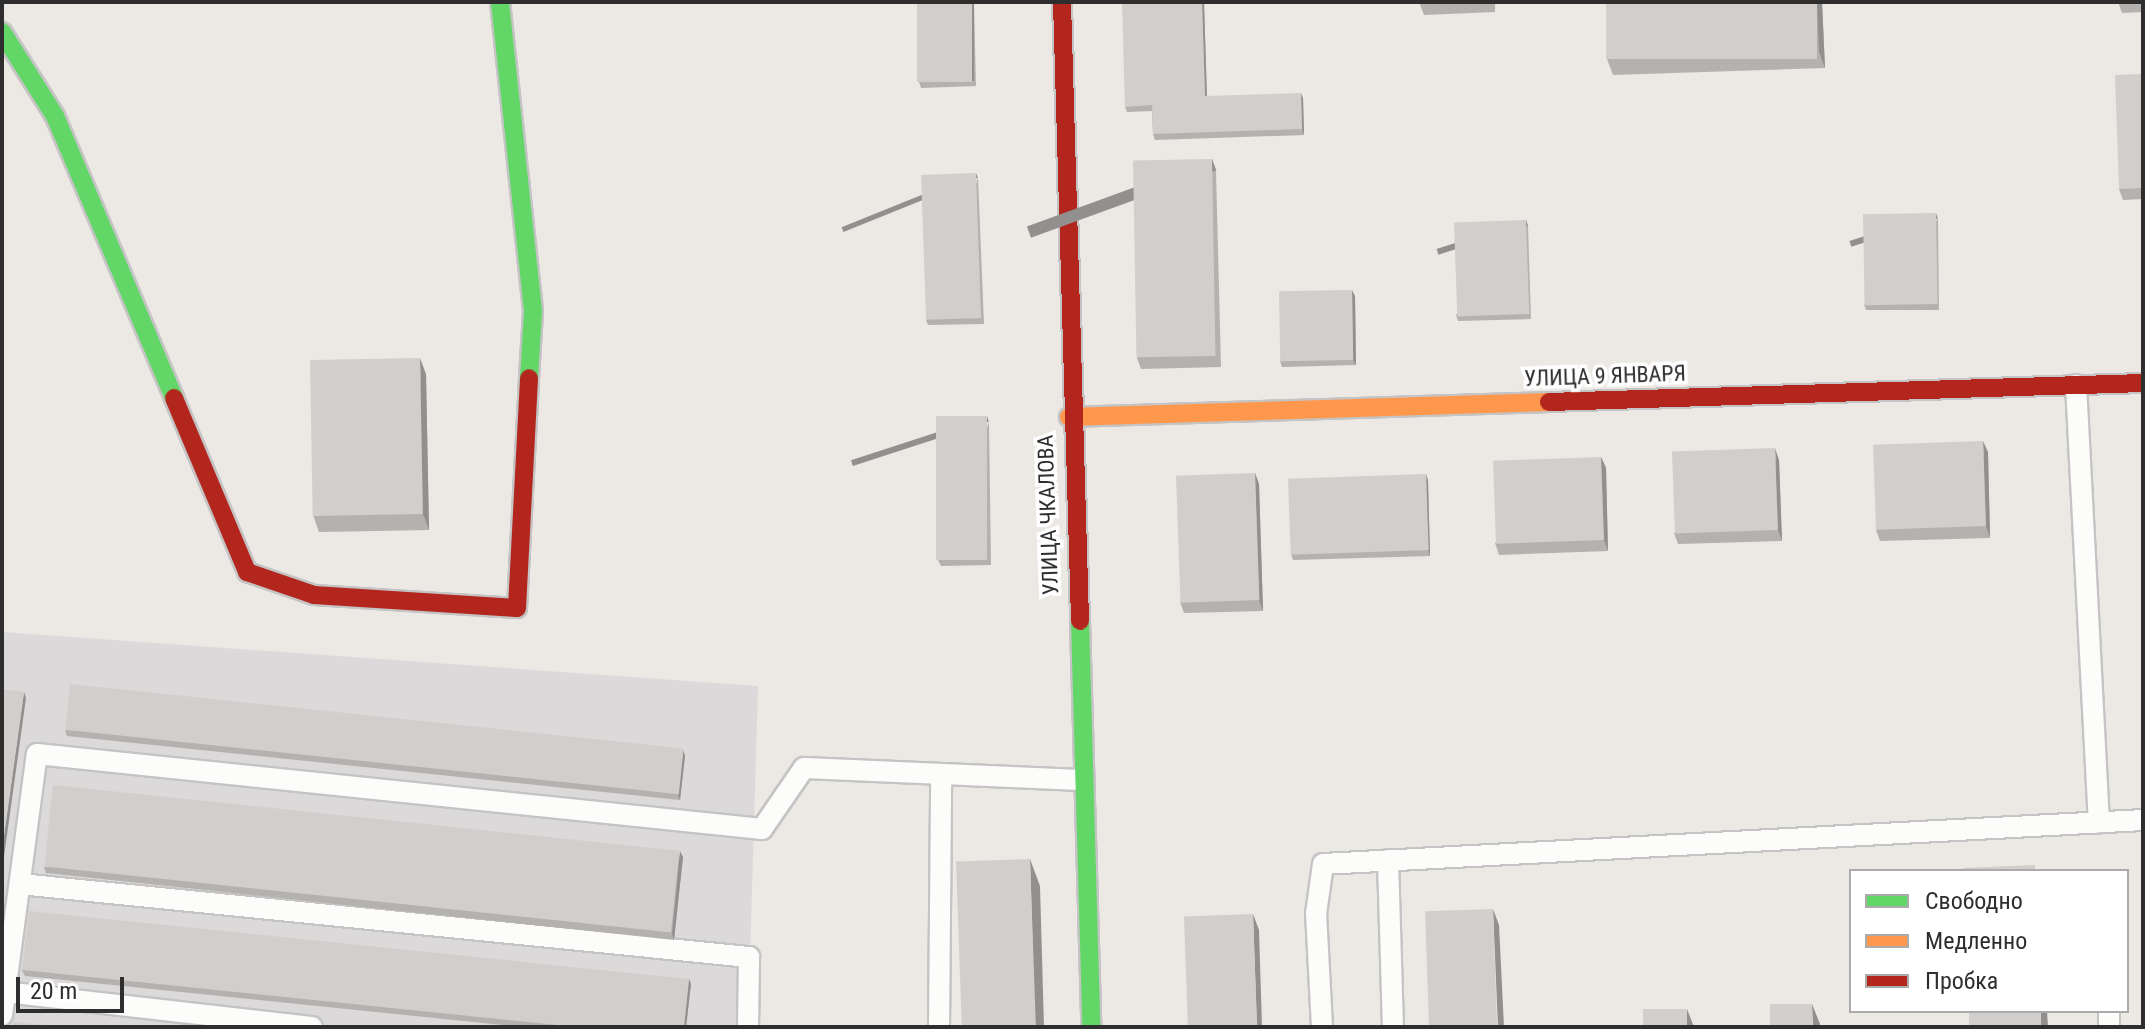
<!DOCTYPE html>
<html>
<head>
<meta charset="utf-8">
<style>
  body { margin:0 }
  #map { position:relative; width:2145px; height:1029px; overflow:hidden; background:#ece8e4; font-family:"Roboto Condensed",sans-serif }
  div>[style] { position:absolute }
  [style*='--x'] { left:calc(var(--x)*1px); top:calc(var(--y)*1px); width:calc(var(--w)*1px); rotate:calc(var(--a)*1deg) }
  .industrial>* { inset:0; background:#dcd9db }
  .roads { filter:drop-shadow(2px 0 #c5c4c5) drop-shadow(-2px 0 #c5c4c5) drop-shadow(0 2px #c5c4c5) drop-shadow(0 -2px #c5c4c5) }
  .lane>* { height:20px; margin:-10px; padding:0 10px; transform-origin:10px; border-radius:10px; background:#fcfcfb }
  .fast>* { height:18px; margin:-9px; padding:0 9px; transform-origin:9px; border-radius:9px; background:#63d668 }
  .slow>* { height:18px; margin:-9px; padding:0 9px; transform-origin:9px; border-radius:9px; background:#ff974d }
  .jam>* { height:18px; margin:-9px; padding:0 9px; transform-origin:9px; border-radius:9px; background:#b3261e }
  .wall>* { inset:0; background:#b4b1af }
  .shaded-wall>* { inset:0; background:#92908e; transform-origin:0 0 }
  .building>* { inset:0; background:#d1cecb; transform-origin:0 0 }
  span { translate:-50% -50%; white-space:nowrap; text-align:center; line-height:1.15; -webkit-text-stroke:7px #fff; paint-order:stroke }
  .street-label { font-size:22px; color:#2e2e2e }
  .frame { position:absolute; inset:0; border:4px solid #2e2e2e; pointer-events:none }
  .legend { position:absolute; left:1849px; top:869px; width:280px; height:144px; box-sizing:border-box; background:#fff; border:2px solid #ababab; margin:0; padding:10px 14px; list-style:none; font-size:24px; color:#2e2e2e }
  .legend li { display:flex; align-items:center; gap:16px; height:40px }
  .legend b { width:40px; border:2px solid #ababab }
  .scale { position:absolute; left:16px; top:977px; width:108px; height:36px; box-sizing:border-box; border:4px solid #2e2e2e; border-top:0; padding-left:10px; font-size:24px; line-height:28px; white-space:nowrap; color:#2e2e2e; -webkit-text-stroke:6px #fff; paint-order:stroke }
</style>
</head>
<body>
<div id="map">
  <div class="industrial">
    <i style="clip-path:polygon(2px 632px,758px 686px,748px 1027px,2px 1027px)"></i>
  </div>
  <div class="roads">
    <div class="lane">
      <i style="--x:2076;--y:385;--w:438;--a:87"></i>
      <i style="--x:1388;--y:860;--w:167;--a:88.3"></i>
      <i style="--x:20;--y:884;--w:733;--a:5.72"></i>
      <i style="--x:749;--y:957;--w:70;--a:90.8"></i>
      <i style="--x:5;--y:992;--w:309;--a:6.5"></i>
      <i style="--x:2109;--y:1011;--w:16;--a:90"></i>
      <i style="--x:2;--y:1015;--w:263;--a:-82.4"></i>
      <i style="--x:37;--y:754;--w:729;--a:5.91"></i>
      <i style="--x:762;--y:829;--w:74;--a:-55.5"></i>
      <i style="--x:804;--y:768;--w:278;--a:2.5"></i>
      <i style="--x:939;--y:1027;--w:253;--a:-89.5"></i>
      <i style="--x:1322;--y:1027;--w:113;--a:-93"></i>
      <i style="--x:1316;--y:914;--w:50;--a:-82"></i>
      <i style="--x:1323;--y:864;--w:821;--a:-3.07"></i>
    </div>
    <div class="fast">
      <i style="--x:500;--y:2;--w:312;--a:83.9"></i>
      <i style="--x:533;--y:312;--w:66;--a:93.5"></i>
      <i style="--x:2;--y:32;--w:99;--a:57.8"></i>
      <i style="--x:55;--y:116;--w:306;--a:67.1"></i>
      <i style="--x:1080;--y:621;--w:406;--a:88.4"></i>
    </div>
    <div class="slow">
      <i style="--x:1069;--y:417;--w:480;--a:-1.8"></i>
    </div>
    <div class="jam">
      <i style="--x:1062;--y:2;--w:619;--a:88.33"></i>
      <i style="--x:174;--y:398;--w:189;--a:67.2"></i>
      <i style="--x:247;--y:572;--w:71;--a:18.9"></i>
      <i style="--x:314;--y:595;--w:203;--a:3.7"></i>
      <i style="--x:517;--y:608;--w:230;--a:-87"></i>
      <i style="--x:1549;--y:402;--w:594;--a:-1.83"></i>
    </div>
  </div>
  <div class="wall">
    <i style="clip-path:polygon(974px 2px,976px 86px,921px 88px,919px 82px)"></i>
    <i style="clip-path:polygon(1204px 2px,1207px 96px,1303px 98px,1304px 135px,1155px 140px,1153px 134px,1152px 111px,1127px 112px,1125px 107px)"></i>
    <i style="clip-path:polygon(1419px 2px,1495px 2px,1495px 12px,1424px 15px)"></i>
    <i style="clip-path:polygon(1606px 2px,1822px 2px,1825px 68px,1613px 75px,1607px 59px)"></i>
    <i style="clip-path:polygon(2118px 2px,2143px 2px,2143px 12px,2122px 13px)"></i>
    <i style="clip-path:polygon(2143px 74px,2143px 199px,2123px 200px,2119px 189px)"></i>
    <i style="clip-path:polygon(1212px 159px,1216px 170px,1221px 367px,1141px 369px,1137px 358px)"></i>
    <i style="clip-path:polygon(978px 178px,984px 324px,928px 325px,926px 320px)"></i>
    <i style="clip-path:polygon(1938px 219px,1939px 310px,1866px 310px,1864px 304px)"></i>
    <i style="clip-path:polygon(1526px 220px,1528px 226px,1531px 319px,1458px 321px,1456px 315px)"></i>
    <i style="clip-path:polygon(1355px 296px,1356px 365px,1282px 367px,1280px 361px)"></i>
    <i style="clip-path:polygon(426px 374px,429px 530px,319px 532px,313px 515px)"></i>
    <i style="clip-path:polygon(989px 422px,991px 565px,941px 566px,938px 560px)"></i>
    <i style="clip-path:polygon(1988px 452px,1990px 538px,1880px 541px,1876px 530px)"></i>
    <i style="clip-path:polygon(1601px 457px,1606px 468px,1608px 551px,1499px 555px,1495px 543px)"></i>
    <i style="clip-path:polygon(1779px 460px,1782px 541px,1678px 544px,1674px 533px)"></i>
    <i style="clip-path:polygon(1255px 473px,1259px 484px,1263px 611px,1184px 613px,1180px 602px)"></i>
    <i style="clip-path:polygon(1428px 480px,1430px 556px,1293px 560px,1291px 554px)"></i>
    <i style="clip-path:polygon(65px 730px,683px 750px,685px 756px,680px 800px,67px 736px)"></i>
    <i style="clip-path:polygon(683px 857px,674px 940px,46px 873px,44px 867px)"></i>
    <i style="clip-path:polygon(22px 970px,689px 979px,691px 984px,686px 1027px,522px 1027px,25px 976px)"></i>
  </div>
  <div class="shaded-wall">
    <i style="left:972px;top:2px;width:2px;height:79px"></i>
    <i style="clip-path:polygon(1202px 2px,1204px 2px,1207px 102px,1205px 96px)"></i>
    <i style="clip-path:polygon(1817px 2px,1822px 2px,1825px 68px,1819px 52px)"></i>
    <i style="clip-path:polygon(1301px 93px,1303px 98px,1304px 135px,1302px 129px)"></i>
    <i style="left:1212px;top:159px;width:12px;height:197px;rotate:70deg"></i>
    <i style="left:976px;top:173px;width:5px;height:145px;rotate:68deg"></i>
    <i style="left:1936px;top:213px;width:6px;height:91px;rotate:72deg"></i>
    <i style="left:1526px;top:220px;width:6px;height:94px;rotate:72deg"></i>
    <i style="clip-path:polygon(1352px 290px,1355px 296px,1356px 365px,1353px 360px)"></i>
    <i style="clip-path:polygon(420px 358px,426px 374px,429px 530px,423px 514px)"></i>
    <i style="left:987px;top:416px;width:6px;height:143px;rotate:72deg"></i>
    <i style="clip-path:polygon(1983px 441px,1988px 452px,1990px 538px,1986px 526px)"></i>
    <i style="clip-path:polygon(1775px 448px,1779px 460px,1782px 541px,1778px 530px)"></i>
    <i style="clip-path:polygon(1601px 457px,1606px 468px,1608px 551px,1604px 540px)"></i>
    <i style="clip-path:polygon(1255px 473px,1259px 484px,1263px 611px,1259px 600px)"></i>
    <i style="clip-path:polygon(1426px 474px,1428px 480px,1430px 556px,1428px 550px)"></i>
    <i style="clip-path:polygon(24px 692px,26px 698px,2px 871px,2px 850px)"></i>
    <i style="clip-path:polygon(683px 750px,685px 756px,680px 800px,678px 795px)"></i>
    <i style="clip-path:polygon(680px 851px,683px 857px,674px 940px,672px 934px)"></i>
    <i style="clip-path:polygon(1030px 859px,1040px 886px,1044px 1027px,1035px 1027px)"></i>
    <i style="clip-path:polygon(1493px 909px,1499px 925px,1504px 1027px,1498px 1027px)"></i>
    <i style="clip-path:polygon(1253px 914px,1259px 930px,1262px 1027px,1257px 1027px)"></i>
    <i style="clip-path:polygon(689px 979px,691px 984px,686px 1027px,684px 1027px)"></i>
    <i style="clip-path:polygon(1812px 1004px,1820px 1024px,1820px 1027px,1813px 1027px)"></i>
    <i style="clip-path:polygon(1687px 1009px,1694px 1027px,1687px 1027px)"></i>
    <i style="clip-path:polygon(2041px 1011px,2047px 1011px,2048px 1027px,2041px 1027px)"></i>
  </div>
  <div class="building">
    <i style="left:917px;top:2px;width:55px;height:80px"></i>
    <i style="clip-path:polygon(1122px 2px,1202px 2px,1205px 96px,1301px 93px,1302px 129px,1153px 134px,1152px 105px,1125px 107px)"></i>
    <i style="left:1606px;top:2px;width:211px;height:57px"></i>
    <i style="clip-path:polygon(2143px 74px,2143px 188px,2119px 189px,2115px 75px)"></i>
    <i style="left:1212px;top:159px;width:197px;height:79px;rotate:89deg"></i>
    <i style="left:976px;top:173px;width:145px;height:55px;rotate:88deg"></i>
    <i style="left:1936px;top:213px;width:91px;height:73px;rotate:89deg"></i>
    <i style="left:1526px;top:220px;width:94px;height:72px;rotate:88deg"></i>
    <i style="left:1352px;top:290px;width:70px;height:73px;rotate:89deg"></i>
    <i style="left:420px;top:358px;width:156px;height:110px;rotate:89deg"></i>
    <i style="left:936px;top:416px;width:51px;height:144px"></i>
    <i style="left:1983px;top:441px;width:85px;height:110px;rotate:88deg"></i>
    <i style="left:1775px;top:448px;width:82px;height:103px;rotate:88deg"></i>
    <i style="left:1601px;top:457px;width:83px;height:108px;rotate:88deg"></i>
    <i style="left:1255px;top:473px;width:127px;height:79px;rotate:88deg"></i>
    <i style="left:1426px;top:474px;width:76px;height:138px;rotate:88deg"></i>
    <i style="left:70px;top:684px;width:617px;height:46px;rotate:6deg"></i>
    <i style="clip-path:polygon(2px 689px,24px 692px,2px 850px)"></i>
    <i style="left:53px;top:785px;width:630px;height:82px;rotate:6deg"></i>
    <i style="left:1030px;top:859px;width:168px;height:74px;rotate:88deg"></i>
    <i style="clip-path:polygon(2035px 865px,2035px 871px,1963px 871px,1963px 868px)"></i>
    <i style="left:1493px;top:909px;width:118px;height:68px;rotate:88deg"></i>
    <i style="clip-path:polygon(29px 911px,689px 979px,684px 1027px,577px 1027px,22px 970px)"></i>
    <i style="left:1253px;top:914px;width:113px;height:69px;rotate:88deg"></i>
    <i style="left:1770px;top:1004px;width:42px;height:23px"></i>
    <i style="left:1687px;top:1009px;width:18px;height:44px;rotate:90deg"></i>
    <i style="left:1969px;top:1011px;width:72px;height:16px"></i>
    <i style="clip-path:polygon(14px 1022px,64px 1027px,13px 1027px)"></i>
  </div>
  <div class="street-label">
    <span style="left:1605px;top:376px;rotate:-2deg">УЛИЦА 9 ЯНВАРЯ</span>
    <span style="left:1048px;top:515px;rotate:-92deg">УЛИЦА ЧКАЛОВА</span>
  </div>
  <div class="frame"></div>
  <ul class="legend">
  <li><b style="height:10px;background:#63d668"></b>Свободно</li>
  <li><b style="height:10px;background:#ff974d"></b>Медленно</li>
  <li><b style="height:10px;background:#b3261e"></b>Пробка</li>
  </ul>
  <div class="scale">20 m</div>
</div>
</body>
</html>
